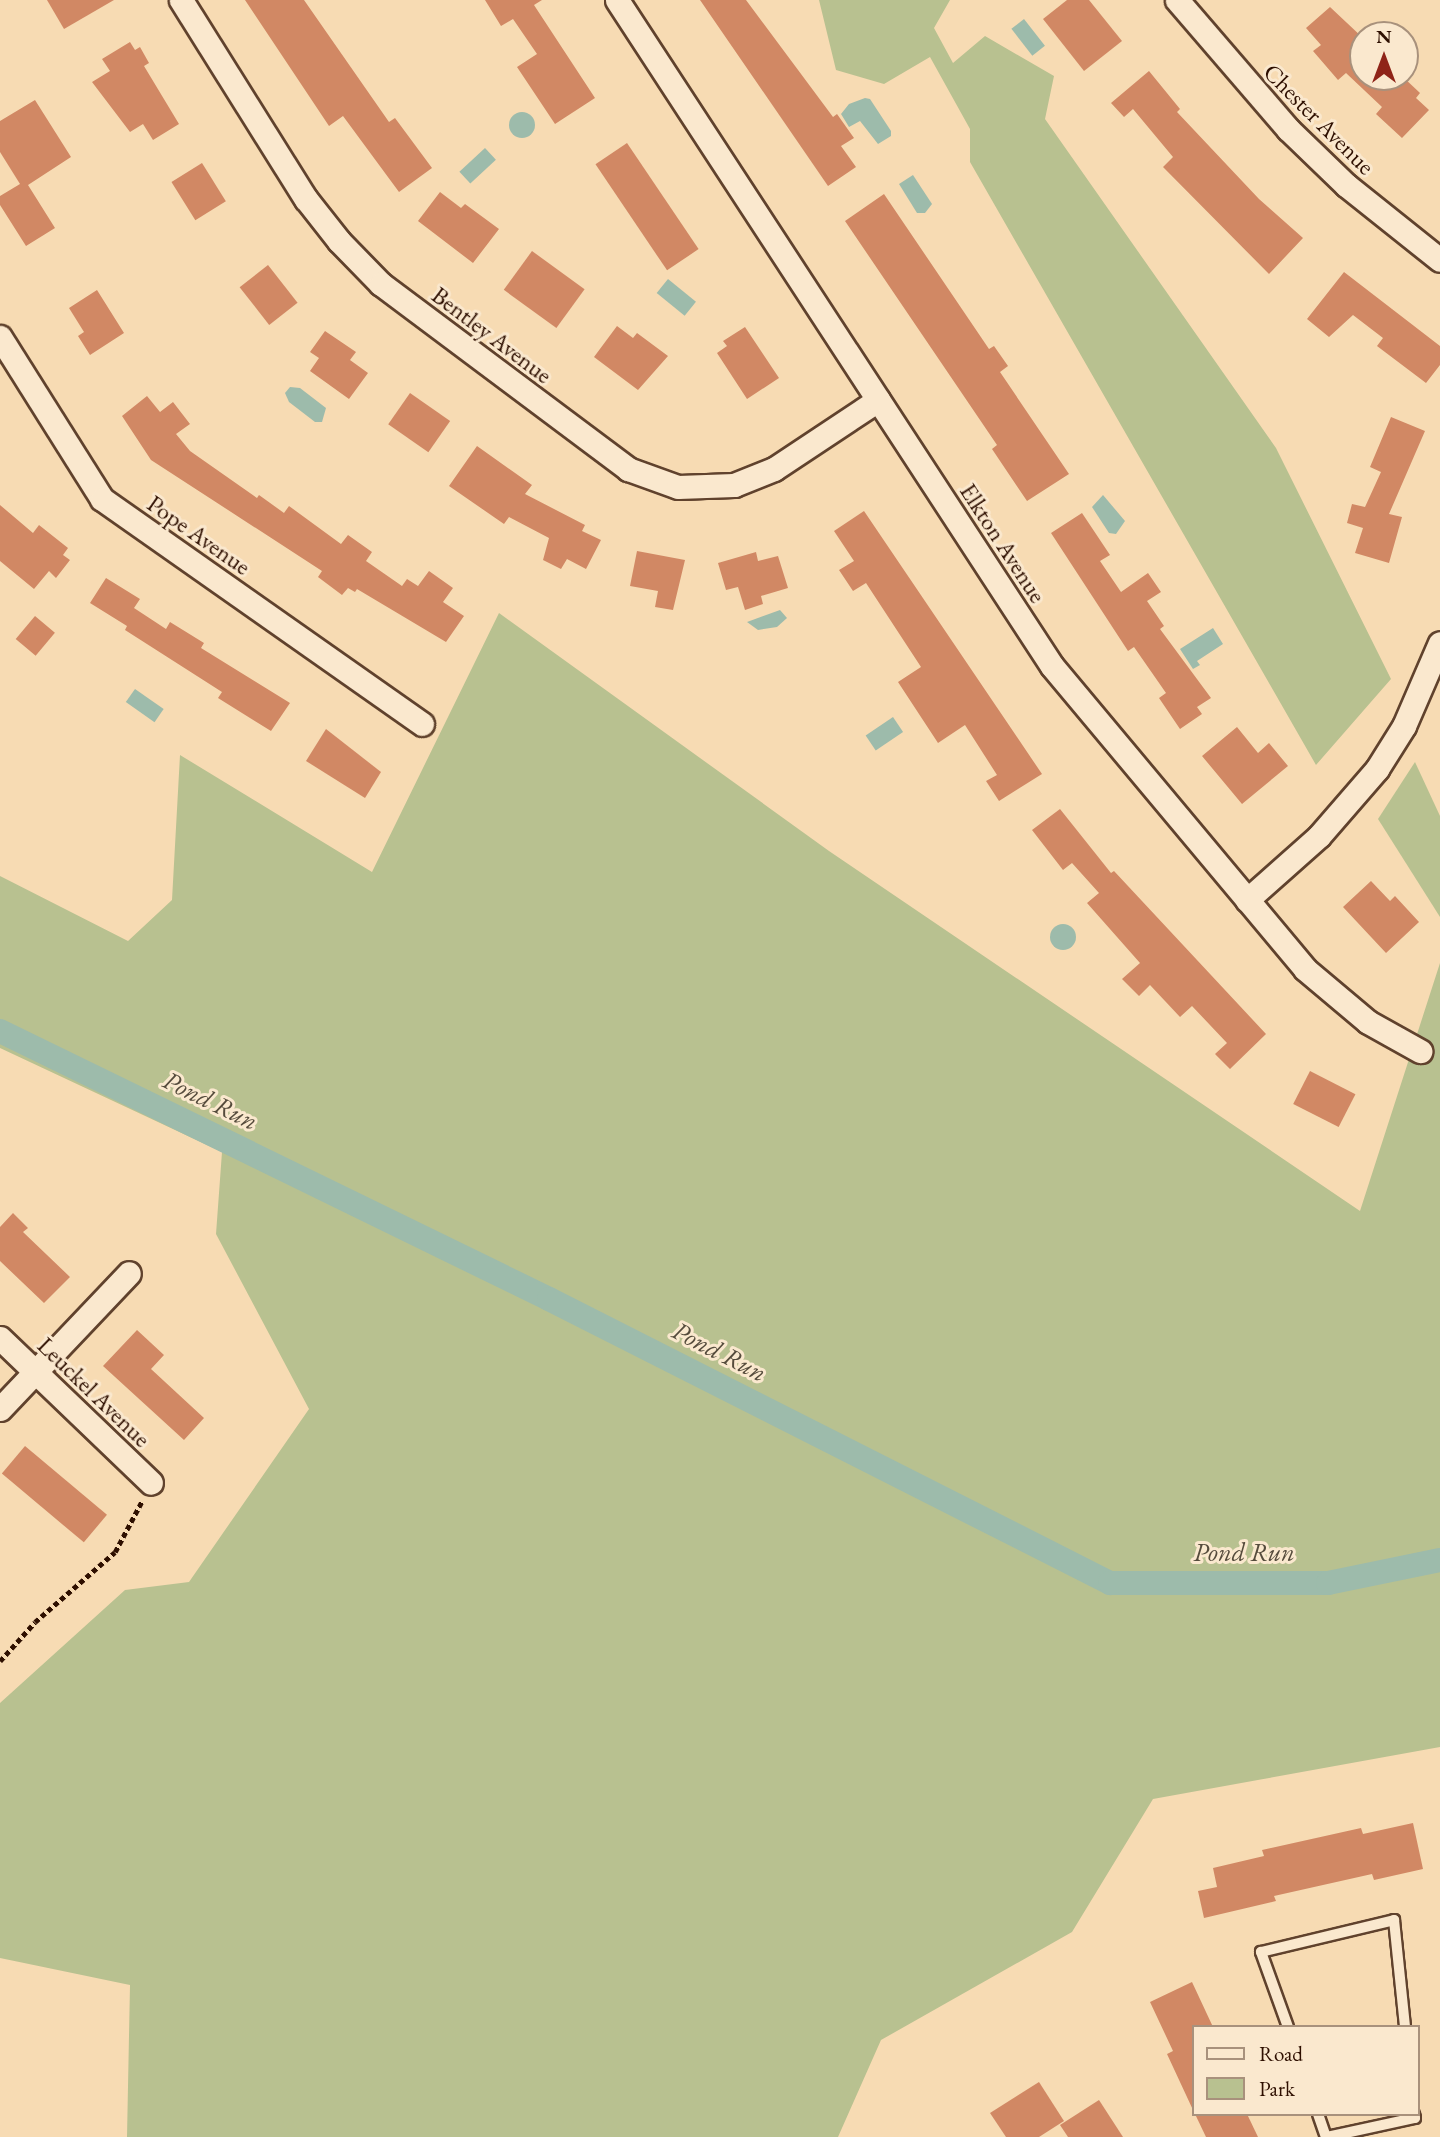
<!DOCTYPE html>
<html>
<head>
<meta charset="utf-8">
<style>
  body { margin:0 }
  #map { position:relative; width:1440px; height:2137px; overflow:hidden; background:#f7dbb3; font-family:"EB Garamond",serif }
  div>[style] { position:absolute }
  [style*='--x'] { left:calc(var(--x)*1px); top:calc(var(--y)*1px); width:calc(var(--w)*1px); rotate:calc(var(--a)*1deg) }
  .green>* { inset:0; background:#b8c190 }
  .water>* { inset:0; background:#9dbbab; transform-origin:0 0 }
  .round { border-radius:50% }
  .canal>* { height:24px; margin:-12px; padding:0 12px; transform-origin:12px; border-radius:12px; background:#9dbbab }
  .building>* { inset:0; background:#d18864; transform-origin:0 0 }
  .path>* { height:4.5px; margin-top:-2.25px; transform-origin:0; background:repeating-linear-gradient(90deg,#2e0f00 0 5px,transparent 0 8.5px) }
  .roads { filter:drop-shadow(2px 0 #60422d) drop-shadow(-2px 0 #60422d) drop-shadow(0 2px #60422d) drop-shadow(0 -2px #60422d) }
  .service>* { height:10px; margin:-5px; padding:0 5px; transform-origin:5px; border-radius:5px; background:#fae8ce }
  .minor>* { height:23px; margin:-11.5px; padding:0 11.5px; transform-origin:11.5px; border-radius:11.5px; background:#fae8ce }
  span { translate:-50% -50%; white-space:nowrap; text-align:center; line-height:1.15; -webkit-text-stroke:6px #fae8ce; paint-order:stroke }
  .street-label { font-size:24px; color:#2e0f00 }
  .water-label { font-size:26px; color:#554b3c; font-style:italic }
  .legend { position:absolute; left:1192px; top:2025px; width:228px; height:91px; box-sizing:border-box; background:#fae8ce; border:2px solid #a8917c; margin:0; padding:9px 12px; list-style:none; font-size:21px; color:#2e0f00 }
  .legend li { display:flex; align-items:center; gap:14px; height:35px }
  .legend b { width:35px; border:2px solid #a8917c }
  .north { position:absolute; left:1349px; top:21px; width:70px; height:70px; box-sizing:border-box; background:#fae8ce; border:2px solid #a8917c; border-radius:50%; rotate:0deg; font-size:19px; font-weight:700; line-height:28px; text-align:center; color:#2e0f00 }
  .north::after { content:''; display:block; margin:auto; width:24px; height:32px; background:#8f2418; clip-path:polygon(50% 0,100% 100%,50% 72%,0 100%) }
</style>
</head>
<body>
<div id="map">
  <div class="green">
    <i style="clip-path:polygon(819px 0,950px 0,934px 28px,953px 63px,985px 36px,1054px 76px,1045px 119px,1276px 448px,1391px 679px,1316px 765px,970px 162px,970px 129px,930px 57px,884px 84px,836px 70px)"></i>
    <i style="clip-path:polygon(499px 613px,829px 851px,1360px 1211px,1440px 963px,1440px 1747px,1153px 1799px,1072px 1932px,881px 2040px,838px 2137px,127px 2137px,130px 1985px,0 1958px,0 1703px,125px 1590px,189px 1582px,309px 1409px,216px 1234px,222px 1152px,0 1048px,0 876px,128px 941px,172px 900px,180px 755px,372px 872px)"></i>
    <i style="clip-path:polygon(1415px 762px,1440px 816px,1440px 917px,1378px 819px)"></i>
  </div>
  <div class="water">
    <i style="left:1024px;top:19px;width:34px;height:16px;rotate:52deg"></i>
    <i style="clip-path:polygon(865px 98px,870px 99px,891px 131px,891px 136px,878px 144px,860px 121px,849px 127px,841px 114px,849px 104px)"></i>
    <i class="round" style="left:509px;top:112px;width:26px;height:26px"></i>
    <i style="left:485px;top:148px;width:16px;height:35px;rotate:47deg"></i>
    <i style="clip-path:polygon(913px 175px,932px 204px,925px 213px,917px 213px,899px 184px)"></i>
    <i style="left:668px;top:279px;width:36px;height:18px;rotate:39deg"></i>
    <i style="clip-path:polygon(290px 387px,300px 388px,326px 408px,322px 422px,315px 422px,289px 402px,285px 393px)"></i>
    <i style="clip-path:polygon(1103px 495px,1125px 521px,1116px 534px,1109px 533px,1092px 507px)"></i>
    <i style="clip-path:polygon(780px 610px,787px 618px,777px 627px,758px 630px,747px 622px)"></i>
    <i style="clip-path:polygon(1213px 628px,1223px 644px,1197px 661px,1200px 665px,1193px 669px,1180px 649px)"></i>
    <i style="left:135px;top:689px;width:35px;height:16px;rotate:35deg"></i>
    <i style="left:893px;top:717px;width:18px;height:33px;rotate:56deg"></i>
    <i class="round" style="left:1050px;top:924px;width:26px;height:26px"></i>
  </div>
  <div class="canal">
    <i style="--x:0;--y:1031;--w:611;--a:26.02"></i>
    <i style="--x:549;--y:1299;--w:629;--a:26.85"></i>
    <i style="--x:1110;--y:1583;--w:218;--a:0"></i>
    <i style="--x:1328;--y:1583;--w:114;--a:-11.6"></i>
  </div>
  <div class="building">
    <i style="clip-path:polygon(47px 0,114px 0,64px 29px)"></i>
    <i style="clip-path:polygon(245px 0,304px 0,389px 122px,395px 118px,432px 168px,399px 192px,343px 116px,329px 126px)"></i>
    <i style="clip-path:polygon(485px 0,542px 0,534px 5px,595px 98px,555px 124px,517px 67px,537px 54px,513px 19px,501px 26px)"></i>
    <i style="clip-path:polygon(700px 0,746px 0,833px 117px,837px 114px,854px 138px,841px 146px,856px 167px,828px 186px)"></i>
    <i style="clip-path:polygon(1067px 0,1089px 0,1122px 41px,1084px 71px,1043px 19px)"></i>
    <i style="clip-path:polygon(1330px 7px,1363px 38px,1363px 77px,1403px 77px,1420px 93px,1416px 98px,1429px 110px,1402px 138px,1376px 114px,1382px 107px,1346px 73px,1338px 80px,1313px 51px,1321px 45px,1306px 28px)"></i>
    <i style="clip-path:polygon(130px 42px,135px 50px,140px 47px,149px 63px,144px 66px,179px 124px,153px 140px,143px 124px,130px 132px,92px 82px,110px 71px,102px 59px)"></i>
    <i style="clip-path:polygon(1149px 71px,1180px 109px,1177px 112px,1259px 199px,1303px 238px,1269px 274px,1163px 167px,1173px 157px,1133px 109px,1124px 117px,1111px 103px)"></i>
    <i style="clip-path:polygon(35px 100px,71px 157px,28px 185px,55px 228px,26px 246px,0 205px,0 196px,20px 184px,0 152px,0 121px)"></i>
    <i style="left:627px;top:143px;width:128px;height:38px;rotate:56deg"></i>
    <i style="left:202px;top:163px;width:45px;height:36px;rotate:58deg"></i>
    <i style="clip-path:polygon(440px 192px,461px 208px,465px 204px,499px 229px,473px 263px,418px 221px)"></i>
    <i style="clip-path:polygon(884px 194px,989px 349px,994px 346px,1008px 366px,1000px 372px,1069px 474px,1027px 501px,992px 449px,997px 445px,845px 221px)"></i>
    <i style="left:532px;top:251px;width:65px;height:48px;rotate:36deg"></i>
    <i style="left:268px;top:265px;width:48px;height:36px;rotate:52deg"></i>
    <i style="clip-path:polygon(1344px 272px,1440px 346px,1440px 365px,1426px 383px,1377px 346px,1383px 338px,1353px 315px,1329px 337px,1307px 319px)"></i>
    <i style="clip-path:polygon(97px 290px,124px 333px,90px 355px,78px 336px,84px 332px,69px 308px)"></i>
    <i style="clip-path:polygon(617px 326px,633px 338px,637px 333px,668px 356px,638px 390px,594px 357px)"></i>
    <i style="clip-path:polygon(745px 327px,779px 378px,747px 399px,717px 353px,727px 346px,723px 341px)"></i>
    <i style="clip-path:polygon(325px 331px,356px 352px,350px 360px,368px 373px,349px 399px,310px 371px,319px 358px,310px 352px)"></i>
    <i style="left:410px;top:393px;width:49px;height:38px;rotate:35deg"></i>
    <i style="clip-path:polygon(147px 396px,160px 412px,173px 402px,190px 424px,176px 434px,190px 451px,257px 498px,259px 495px,284px 513px,289px 506px,341px 544px,348px 535px,372px 552px,366px 561px,402px 586px,407px 579px,418px 586px,429px 571px,453px 588px,443px 602px,464px 616px,446px 642px,357px 589px,355px 592px,348px 588px,342px 595px,318px 577px,322px 571px,151px 460px,122px 416px)"></i>
    <i style="clip-path:polygon(1391px 417px,1425px 431px,1389px 514px,1402px 517px,1389px 563px,1355px 553px,1363px 528px,1347px 523px,1352px 504px,1365px 507px,1381px 472px,1370px 467px)"></i>
    <i style="clip-path:polygon(477px 446px,532px 485px,525px 494px,585px 525px,582px 531px,601px 540px,586px 569px,567px 559px,561px 569px,543px 560px,549px 538px,509px 517px,504px 524px,449px 486px)"></i>
    <i style="clip-path:polygon(0 505px,33px 533px,39px 525px,68px 548px,63px 555px,70px 560px,56px 578px,49px 571px,34px 589px,0 561px)"></i>
    <i style="clip-path:polygon(864px 511px,1042px 774px,999px 801px,986px 781px,997px 775px,965px 725px,938px 743px,898px 682px,921px 667px,866px 583px,853px 591px,839px 570px,854px 561px,834px 531px)"></i>
    <i style="clip-path:polygon(1082px 513px,1110px 555px,1100px 561px,1121px 592px,1148px 573px,1161px 592px,1147px 601px,1164px 626px,1160px 629px,1211px 698px,1197px 707px,1202px 714px,1180px 729px,1159px 698px,1166px 693px,1134px 647px,1128px 651px,1051px 533px)"></i>
    <i style="clip-path:polygon(637px 551px,685px 560px,673px 610px,655px 607px,658px 591px,630px 586px)"></i>
    <i style="clip-path:polygon(756px 552px,758px 561px,778px 556px,788px 588px,761px 596px,763px 604px,745px 610px,738px 587px,726px 590px,718px 563px)"></i>
    <i style="clip-path:polygon(106px 578px,140px 599px,134px 608px,166px 629px,170px 622px,204px 643px,201px 648px,290px 703px,271px 731px,218px 698px,222px 692px,125px 630px,127px 626px,90px 603px)"></i>
    <i style="left:35px;top:616px;width:26px;height:30px;rotate:40deg"></i>
    <i style="clip-path:polygon(1237px 727px,1258px 753px,1269px 743px,1288px 766px,1242px 804px,1202px 756px)"></i>
    <i style="clip-path:polygon(326px 729px,381px 772px,365px 798px,306px 761px)"></i>
    <i style="clip-path:polygon(1060px 809px,1111px 873px,1114px 871px,1266px 1034px,1230px 1069px,1215px 1054px,1227px 1043px,1192px 1006px,1180px 1017px,1150px 985px,1139px 996px,1122px 979px,1140px 963px,1087px 903px,1099px 893px,1072px 863px,1063px 870px,1032px 830px)"></i>
    <i style="clip-path:polygon(1371px 881px,1390px 901px,1395px 896px,1419px 922px,1386px 953px,1343px 907px)"></i>
    <i style="left:1310px;top:1071px;width:51px;height:37px;rotate:27deg"></i>
    <i style="clip-path:polygon(13px 1213px,28px 1228px,23px 1232px,70px 1277px,44px 1303px,0 1261px,0 1227px)"></i>
    <i style="clip-path:polygon(137px 1330px,164px 1355px,151px 1369px,204px 1418px,184px 1440px,103px 1366px)"></i>
    <i style="left:25px;top:1446px;width:107px;height:36px;rotate:40deg"></i>
    <i style="clip-path:polygon(1413px 1823px,1423px 1869px,1374px 1880px,1372px 1874px,1274px 1896px,1276px 1901px,1204px 1918px,1198px 1891px,1217px 1887px,1213px 1868px,1264px 1856px,1262px 1850px,1361px 1828px,1363px 1834px)"></i>
    <i style="clip-path:polygon(1192px 1982px,1213px 2027px,1193px 2027px,1193px 2110px,1167px 2054px,1173px 2051px,1150px 2002px)"></i>
    <i style="clip-path:polygon(1039px 2082px,1064px 2121px,1039px 2137px,1006px 2137px,990px 2113px)"></i>
    <i style="clip-path:polygon(1099px 2100px,1123px 2137px,1068px 2137px,1060px 2125px)"></i>
    <i style="clip-path:polygon(1195px 2114px,1247px 2114px,1258px 2137px,1206px 2137px)"></i>
  </div>
  <div class="path">
    <i style="--x:0;--y:1661;--w:52;--a:-48.1"></i>
    <i style="--x:35;--y:1622;--w:106;--a:-41.2"></i>
    <i style="--x:115;--y:1552;--w:58;--a:-62.1"></i>
  </div>
  <div class="roads">
    <div class="service">
      <i style="--x:1288;--y:2027;--w:80;--a:-109.8"></i>
      <i style="--x:1261;--y:1952;--w:137;--a:-13.5"></i>
      <i style="--x:1394;--y:1920;--w:108;--a:84.1"></i>
      <i style="--x:1318;--y:2114;--w:24;--a:71"></i>
      <i style="--x:1327;--y:2137;--w:90;--a:-12.2"></i>
      <i style="--x:1415;--y:2118;--w:4;--a:-104"></i>
    </div>
    <div class="minor">
      <i style="--x:181;--y:0;--w:235;--a:57.9"></i>
      <i style="--x:306;--y:199;--w:53;--a:51.8"></i>
      <i style="--x:339;--y:241;--w:60;--a:45.7"></i>
      <i style="--x:381;--y:284;--w:309;--a:36.8"></i>
      <i style="--x:628;--y:469;--w:53;--a:19.8"></i>
      <i style="--x:678;--y:487;--w:56;--a:-2"></i>
      <i style="--x:734;--y:485;--w:43;--a:-21.8"></i>
      <i style="--x:774;--y:469;--w:125;--a:-33.6"></i>
      <i style="--x:617;--y:0;--w:795;--a:56.85"></i>
      <i style="--x:1052;--y:666;--w:395;--a:50.1"></i>
      <i style="--x:1305;--y:969;--w:82;--a:40.1"></i>
      <i style="--x:1368;--y:1022;--w:60;--a:29.1"></i>
      <i style="--x:1177;--y:0;--w:170;--a:49.3"></i>
      <i style="--x:1288;--y:129;--w:81;--a:44"></i>
      <i style="--x:1346;--y:185;--w:120;--a:38.6"></i>
      <i style="--x:0;--y:337;--w:191;--a:57.8"></i>
      <i style="--x:102;--y:499;--w:391;--a:35.1"></i>
      <i style="--x:1247;--y:900;--w:96;--a:-41.6"></i>
      <i style="--x:1319;--y:836;--w:89;--a:-49.1"></i>
      <i style="--x:1377;--y:769;--w:51;--a:-57.9"></i>
      <i style="--x:1404;--y:726;--w:90;--a:-66.6"></i>
      <i style="--x:0;--y:1338;--w:209;--a:43.8"></i>
      <i style="--x:0;--y:1409;--w:187;--a:-46.5"></i>
    </div>
  </div>
  <div class="street-label">
    <span style="left:1319px;top:119px;rotate:45deg">Chester Avenue</span>
    <span style="left:492px;top:335px;rotate:37deg">Bentley Avenue</span>
    <span style="left:199px;top:535px;rotate:35deg">Pope Avenue</span>
    <span style="left:1003px;top:543px;rotate:57deg">Elkton Avenue</span>
    <span style="left:94px;top:1392px;rotate:44deg">Leuckel Avenue</span>
  </div>
  <div class="water-label">
    <span style="left:210px;top:1101px;rotate:26deg">Pond Run</span>
    <span style="left:719px;top:1352px;rotate:27deg">Pond Run</span>
    <span style="left:1244px;top:1553px">Pond Run</span>
  </div>
  <ul class="legend">
  <li><b style="height:9px;background:#fae8ce"></b>Road</li>
  <li><b style="height:19px;background:#b8c190"></b>Park</li>
  </ul>
  <div class="north">N</div>
</div>
</body>
</html>
